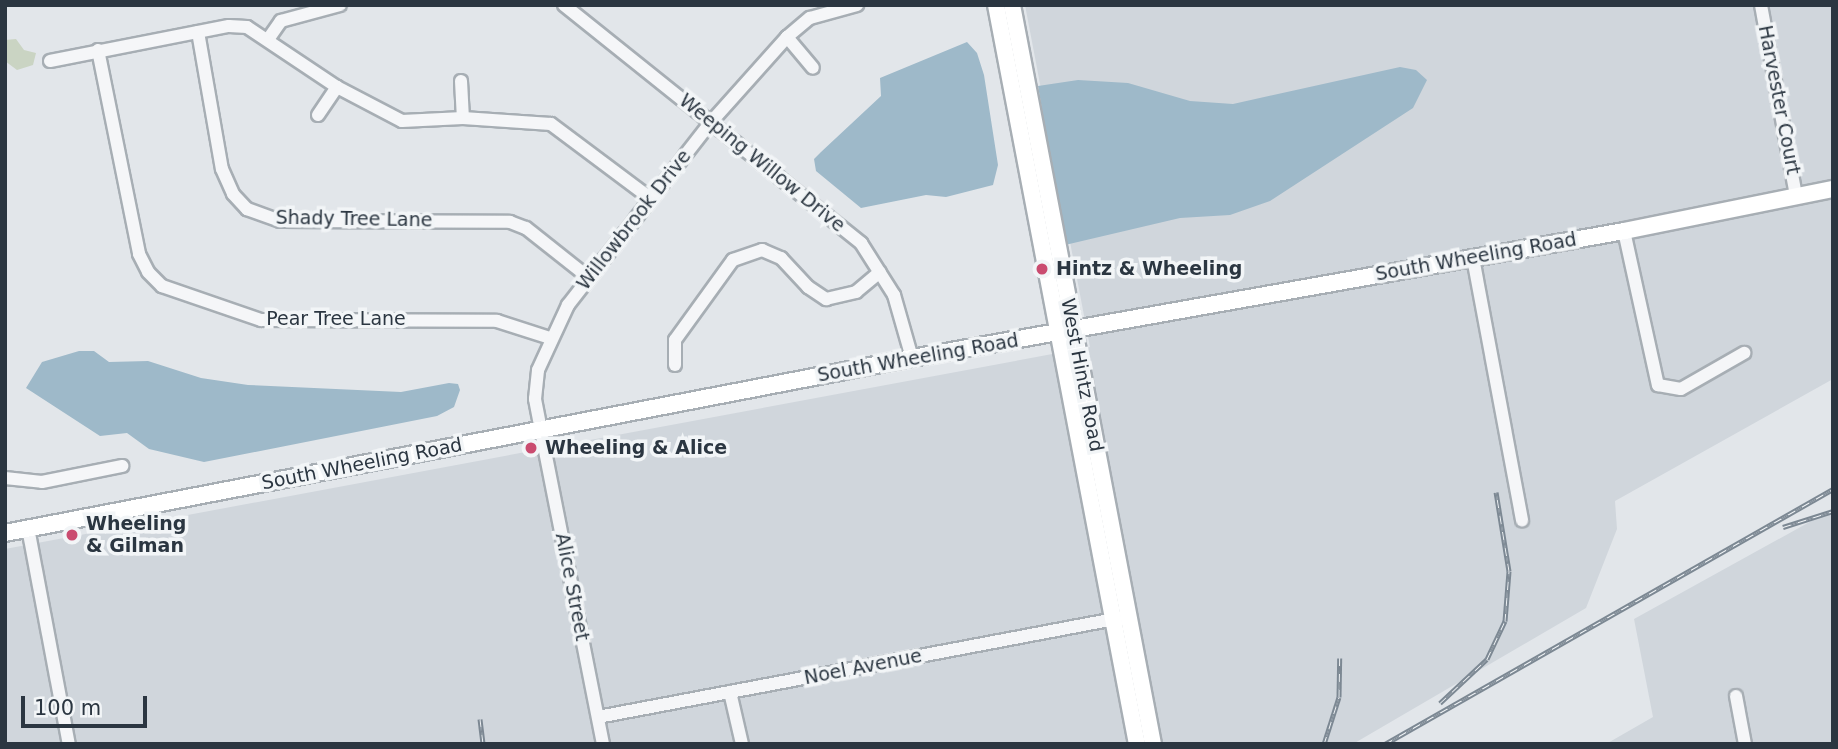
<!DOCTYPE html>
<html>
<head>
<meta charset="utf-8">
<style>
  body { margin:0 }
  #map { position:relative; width:1838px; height:749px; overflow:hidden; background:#e2e6ea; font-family:"DejaVu Sans",sans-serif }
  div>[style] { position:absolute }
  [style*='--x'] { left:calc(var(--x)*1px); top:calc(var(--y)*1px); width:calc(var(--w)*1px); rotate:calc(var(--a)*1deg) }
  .built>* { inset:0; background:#d0d6dc }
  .green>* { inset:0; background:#cad4c3 }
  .water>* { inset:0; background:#9eb9c9 }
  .roads { filter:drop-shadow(2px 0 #a7aeb4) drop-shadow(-2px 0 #a7aeb4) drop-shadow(0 2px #a7aeb4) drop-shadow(0 -2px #a7aeb4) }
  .minor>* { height:12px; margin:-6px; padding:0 6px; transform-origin:6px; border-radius:6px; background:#f5f6f8 }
  .major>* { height:16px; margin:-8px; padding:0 8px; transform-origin:8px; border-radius:8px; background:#fff }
  .rail>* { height:5px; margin-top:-2.5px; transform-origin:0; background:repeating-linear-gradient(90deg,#f2f5f7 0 8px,#7c8893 0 16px); box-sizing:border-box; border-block:2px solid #7c8893 }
  .dots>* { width:19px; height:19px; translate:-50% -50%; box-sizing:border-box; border:4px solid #f2f5f7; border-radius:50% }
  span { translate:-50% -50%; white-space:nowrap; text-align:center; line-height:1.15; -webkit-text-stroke:7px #f2f5f7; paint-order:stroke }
  .street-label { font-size:19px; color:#2b3641 }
  .poi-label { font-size:19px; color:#2b3641; font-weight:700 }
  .left { translate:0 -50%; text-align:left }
  .frame { position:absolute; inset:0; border:7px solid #2b3641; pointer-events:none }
  .scale { position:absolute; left:21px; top:696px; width:126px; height:32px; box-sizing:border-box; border:4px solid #2b3641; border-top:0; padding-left:9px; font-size:21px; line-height:24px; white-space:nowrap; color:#2b3641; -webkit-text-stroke:5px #f2f5f7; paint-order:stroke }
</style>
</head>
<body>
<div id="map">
  <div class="built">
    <i style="clip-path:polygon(1025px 5px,1833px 5px,1833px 379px,1615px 501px,1617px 529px,1586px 608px,1353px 744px,5px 744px,5px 549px,1090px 347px)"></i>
    <i style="clip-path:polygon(1833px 509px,1833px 744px,1606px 744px,1653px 717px,1634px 619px)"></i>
  </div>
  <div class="green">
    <i style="clip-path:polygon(16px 39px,24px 50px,36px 53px,33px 65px,17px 70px,5px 61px,5px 40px)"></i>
  </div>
  <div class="water">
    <i style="clip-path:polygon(967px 42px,977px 53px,984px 75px,998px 165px,993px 185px,946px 197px,926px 195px,861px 208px,816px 171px,814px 159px,821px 152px,881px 96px,880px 78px)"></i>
    <i style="clip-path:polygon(1400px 67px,1416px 70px,1427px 80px,1413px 108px,1270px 201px,1230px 215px,1180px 218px,1065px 245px,1038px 86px,1078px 80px,1128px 83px,1190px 101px,1233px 104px)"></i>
    <i style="clip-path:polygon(79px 351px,94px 351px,109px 362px,148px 361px,201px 378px,248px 385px,401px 392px,449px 383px,458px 384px,460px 390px,454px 407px,437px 416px,204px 462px,149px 449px,127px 433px,100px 436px,26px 388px,42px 362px)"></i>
  </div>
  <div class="roads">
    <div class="minor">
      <i style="--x:564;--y:5;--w:381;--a:38.7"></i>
      <i style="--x:861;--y:243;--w:62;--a:57.6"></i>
      <i style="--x:894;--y:295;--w:66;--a:74.1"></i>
      <i style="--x:1761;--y:5;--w:194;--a:79.6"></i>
      <i style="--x:198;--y:32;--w:139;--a:80.1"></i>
      <i style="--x:222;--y:169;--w:27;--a:66"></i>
      <i style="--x:233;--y:194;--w:21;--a:47"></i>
      <i style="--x:247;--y:209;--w:35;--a:20"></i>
      <i style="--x:280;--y:221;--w:230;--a:0.2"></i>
      <i style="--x:510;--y:222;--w:17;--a:21"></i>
      <i style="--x:526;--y:228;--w:80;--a:38.4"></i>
      <i style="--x:787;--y:37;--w:40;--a:50"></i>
      <i style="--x:269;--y:38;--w:21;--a:-55"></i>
      <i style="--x:281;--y:21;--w:61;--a:-15.2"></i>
      <i style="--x:98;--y:50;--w:208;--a:78.6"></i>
      <i style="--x:139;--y:254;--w:20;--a:63"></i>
      <i style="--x:148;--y:272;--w:20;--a:45"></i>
      <i style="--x:162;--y:286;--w:105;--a:19"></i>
      <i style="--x:261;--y:320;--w:236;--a:0.2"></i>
      <i style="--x:497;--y:321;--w:56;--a:17.8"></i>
      <i style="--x:50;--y:61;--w:182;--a:-11.1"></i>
      <i style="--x:229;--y:26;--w:18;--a:3"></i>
      <i style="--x:247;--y:27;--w:108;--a:33.7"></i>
      <i style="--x:337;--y:87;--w:73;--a:27.6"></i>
      <i style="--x:402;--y:121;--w:61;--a:-2.8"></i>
      <i style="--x:463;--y:118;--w:88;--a:3.9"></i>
      <i style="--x:551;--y:124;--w:124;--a:36.8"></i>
      <i style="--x:461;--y:81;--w:37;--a:87"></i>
      <i style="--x:318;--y:115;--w:34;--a:-56"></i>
      <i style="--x:1624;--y:231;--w:158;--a:77.6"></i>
      <i style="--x:1658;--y:385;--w:23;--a:10"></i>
      <i style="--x:1681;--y:389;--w:73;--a:-29.7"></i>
      <i style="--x:1473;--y:258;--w:267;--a:79.4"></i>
      <i style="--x:675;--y:365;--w:25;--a:-90"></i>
      <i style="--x:675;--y:340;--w:99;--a:-54.1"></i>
      <i style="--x:733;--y:260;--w:31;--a:-19"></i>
      <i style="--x:762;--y:250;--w:21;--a:23"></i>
      <i style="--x:781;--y:258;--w:40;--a:47"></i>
      <i style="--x:808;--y:287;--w:22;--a:34"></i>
      <i style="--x:826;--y:299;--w:31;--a:-13"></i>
      <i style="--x:856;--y:292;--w:31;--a:-40"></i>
      <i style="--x:5;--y:478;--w:37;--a:6"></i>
      <i style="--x:42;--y:482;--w:82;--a:-11.3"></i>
      <i style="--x:28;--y:528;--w:220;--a:79.3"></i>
      <i style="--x:730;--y:692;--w:53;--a:77"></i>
      <i style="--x:1736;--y:696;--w:49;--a:79.4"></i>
      <i style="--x:598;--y:717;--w:531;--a:-10.74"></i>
      <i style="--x:603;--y:744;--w:320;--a:-101.2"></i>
      <i style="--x:541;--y:430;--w:32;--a:-101"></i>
      <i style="--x:535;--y:399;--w:29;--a:-84"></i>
      <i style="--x:538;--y:370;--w:72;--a:-65.2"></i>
      <i style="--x:568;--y:305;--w:234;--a:-52"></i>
      <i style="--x:712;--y:121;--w:113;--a:-48.2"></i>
      <i style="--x:787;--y:37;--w:30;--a:-40"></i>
      <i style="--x:810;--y:18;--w:49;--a:-15.5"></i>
    </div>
    <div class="major">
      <i style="--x:996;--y:5;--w:752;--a:79.2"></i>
      <i style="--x:1012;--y:5;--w:752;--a:79.2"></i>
      <i style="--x:5;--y:533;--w:924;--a:-10.92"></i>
      <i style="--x:912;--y:358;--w:723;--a:-10.11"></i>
      <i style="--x:1624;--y:231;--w:213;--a:-11.4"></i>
    </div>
  </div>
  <div class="rail">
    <i style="--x:1783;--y:527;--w:52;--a:-17.7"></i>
    <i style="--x:1440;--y:703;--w:64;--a:-43.1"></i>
    <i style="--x:1487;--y:659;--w:42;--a:-64.7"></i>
    <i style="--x:1505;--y:621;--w:50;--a:-85.4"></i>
    <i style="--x:1509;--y:571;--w:80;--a:-99.3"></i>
    <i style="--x:480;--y:719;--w:25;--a:83"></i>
    <i style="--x:1324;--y:744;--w:49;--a:-72.3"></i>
    <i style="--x:1339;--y:697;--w:39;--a:-89"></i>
    <i style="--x:1385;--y:744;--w:515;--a:-29.65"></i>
  </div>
  <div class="dots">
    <i style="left:1042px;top:269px;background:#ca4c70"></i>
    <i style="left:531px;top:448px;background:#ca4c70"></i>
    <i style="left:72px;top:535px;background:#ca4c70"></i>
  </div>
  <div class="street-label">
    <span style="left:1779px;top:100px;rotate:79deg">Harvester Court</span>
    <span style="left:762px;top:163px;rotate:39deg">Weeping Willow Drive</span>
    <span style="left:354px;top:219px;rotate:1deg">Shady Tree Lane</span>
    <span style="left:634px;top:220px;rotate:-52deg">Willowbrook Drive</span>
    <span style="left:1476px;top:257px;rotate:-10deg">South Wheeling Road</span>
    <span style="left:336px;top:319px">Pear Tree Lane</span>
    <span style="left:918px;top:358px;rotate:-10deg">South Wheeling Road</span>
    <span style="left:1082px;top:375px;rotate:79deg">West Hintz Road</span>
    <span style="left:362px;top:464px;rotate:-11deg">South Wheeling Road</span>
    <span style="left:572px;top:587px;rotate:79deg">Alice Street</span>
    <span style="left:863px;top:667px;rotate:-11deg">Noel Avenue</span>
  </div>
  <div class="poi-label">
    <span class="left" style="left:1056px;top:269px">Hintz &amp; Wheeling</span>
    <span class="left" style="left:545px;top:448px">Wheeling &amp; Alice</span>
    <span class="left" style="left:86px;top:535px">Wheeling<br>&amp; Gilman</span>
  </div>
  <div class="frame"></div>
  <div class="scale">100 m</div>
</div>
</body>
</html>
